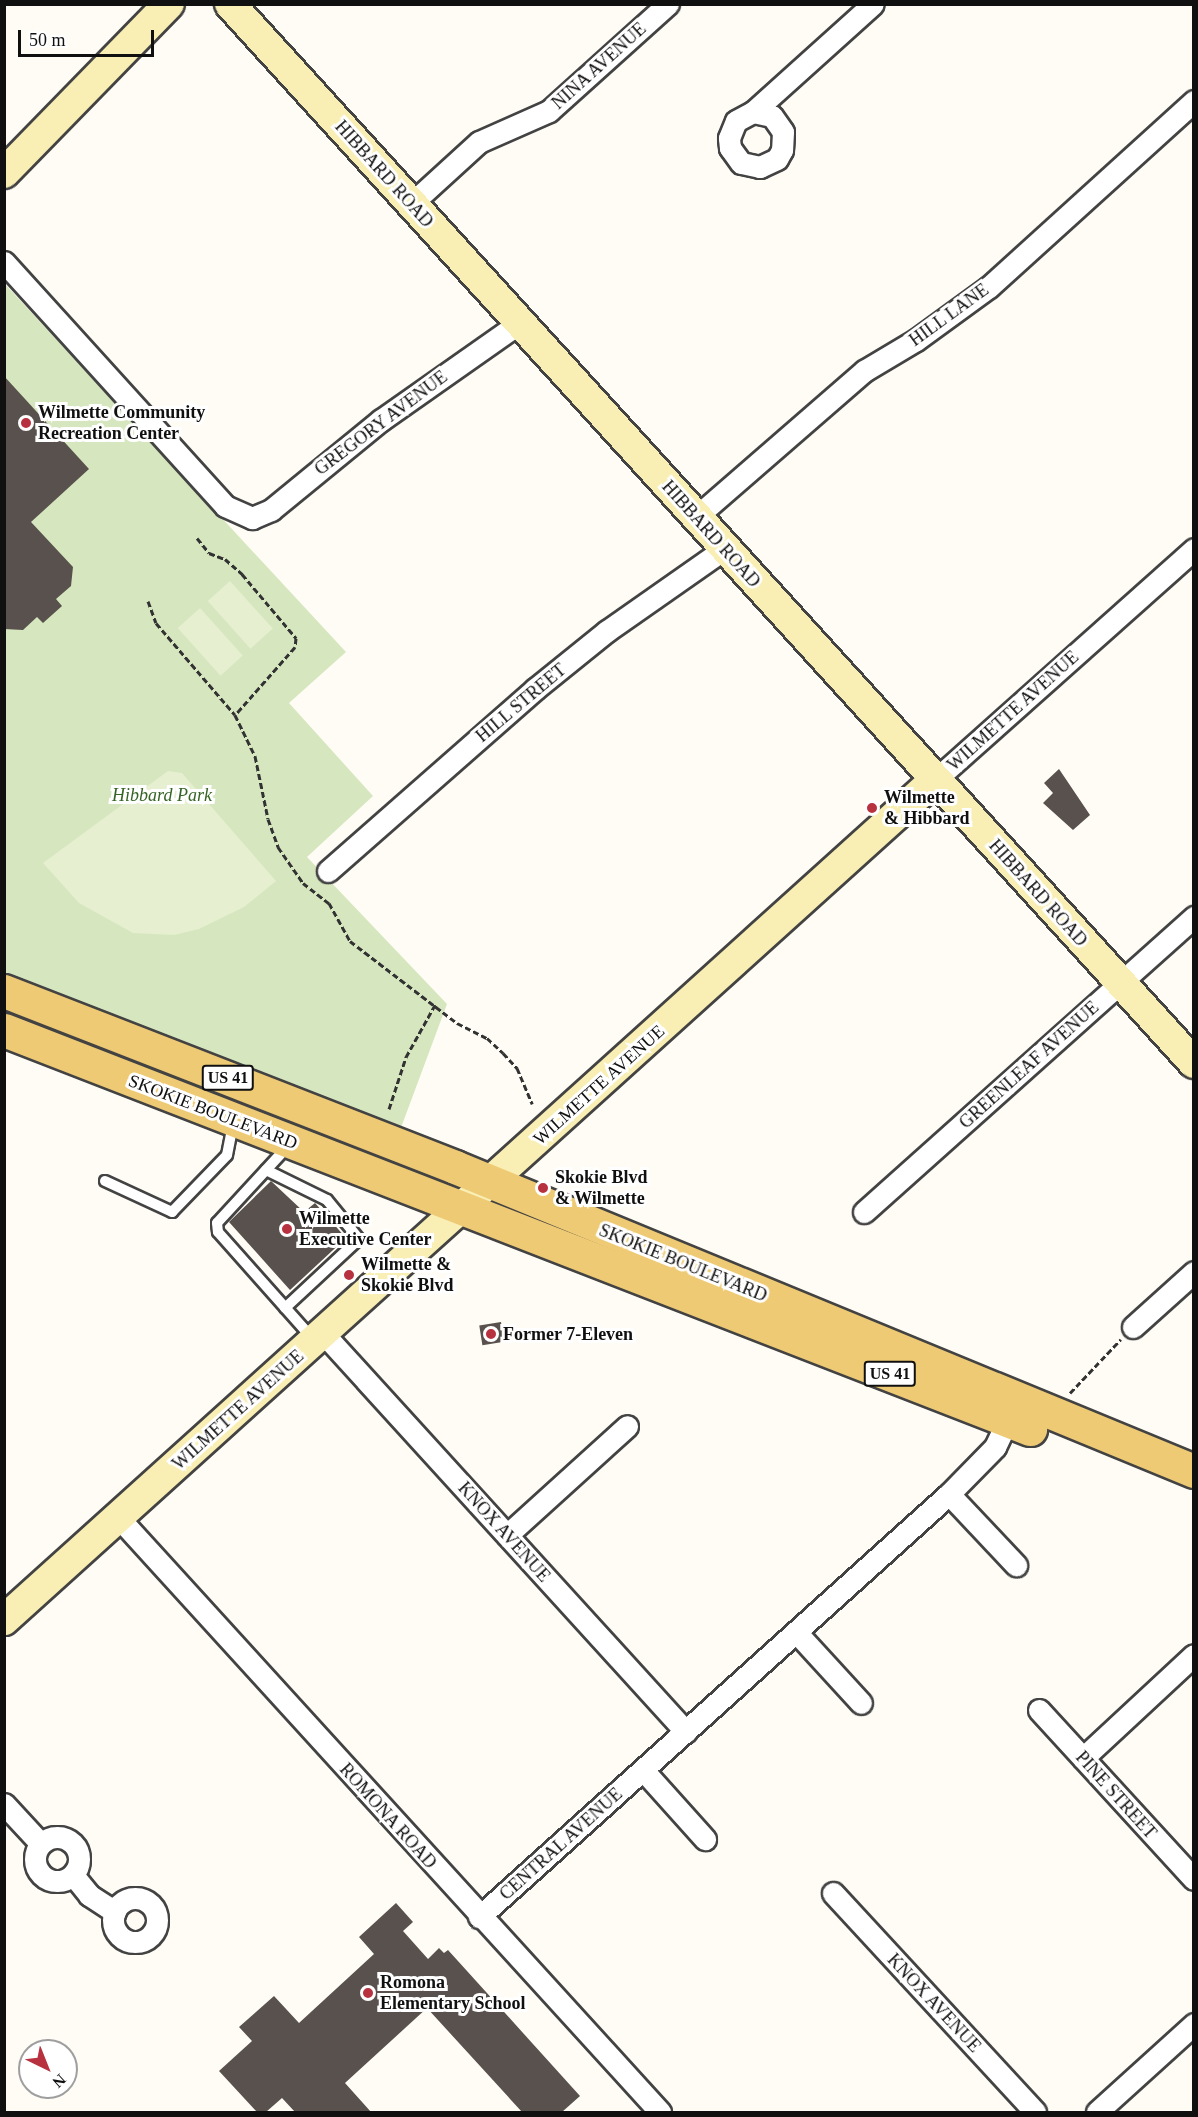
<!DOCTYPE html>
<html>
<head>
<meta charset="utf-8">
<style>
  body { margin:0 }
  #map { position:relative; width:1198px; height:2117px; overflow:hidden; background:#fefcf4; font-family:Georgia,serif }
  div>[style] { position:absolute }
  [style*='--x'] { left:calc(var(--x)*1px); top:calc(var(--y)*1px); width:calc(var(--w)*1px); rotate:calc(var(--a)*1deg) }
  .green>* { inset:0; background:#d6e7bf }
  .pitch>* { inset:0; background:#e6efd0; transform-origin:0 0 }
  .building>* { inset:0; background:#58514d; transform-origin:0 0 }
  .path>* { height:3px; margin-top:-1.5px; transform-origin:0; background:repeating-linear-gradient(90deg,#323232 0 6px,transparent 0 9px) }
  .roads { filter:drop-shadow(2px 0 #434343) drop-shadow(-2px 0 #434343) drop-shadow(0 2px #434343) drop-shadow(0 -2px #434343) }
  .lane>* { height:10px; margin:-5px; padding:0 5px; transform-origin:5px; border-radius:5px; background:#fff }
  .street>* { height:21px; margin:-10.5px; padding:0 10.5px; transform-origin:10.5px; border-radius:10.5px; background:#fff }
  .street>.ring { margin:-10.5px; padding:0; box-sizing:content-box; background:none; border:21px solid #fff; border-radius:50% }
  .secondary>* { height:30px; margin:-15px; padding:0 15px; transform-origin:15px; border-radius:15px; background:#f9eeb4 }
  .primary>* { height:33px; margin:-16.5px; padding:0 16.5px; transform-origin:16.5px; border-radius:16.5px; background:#efca74 }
  .dots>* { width:16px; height:16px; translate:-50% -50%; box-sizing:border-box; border:3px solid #fff; border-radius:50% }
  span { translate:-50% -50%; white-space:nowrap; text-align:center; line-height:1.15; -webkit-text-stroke:6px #fff; paint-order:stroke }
  .shield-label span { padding:2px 4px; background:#fff; border:2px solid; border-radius:4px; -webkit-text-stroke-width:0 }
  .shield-label { font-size:16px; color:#101010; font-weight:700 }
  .street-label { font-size:18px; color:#101010 }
  .poi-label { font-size:18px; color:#101010; font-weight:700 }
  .left { translate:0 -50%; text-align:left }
  .park-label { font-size:18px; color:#356424; font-style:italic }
  .frame { position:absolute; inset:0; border:6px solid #101010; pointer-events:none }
  .north { position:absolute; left:18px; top:2039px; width:60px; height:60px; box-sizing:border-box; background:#fff; border:2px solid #9f9f9f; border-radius:50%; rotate:137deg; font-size:16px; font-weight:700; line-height:24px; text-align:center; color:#101010 }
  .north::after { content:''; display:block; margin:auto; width:21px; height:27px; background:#b7313f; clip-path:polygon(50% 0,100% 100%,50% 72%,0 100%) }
  .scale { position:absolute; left:18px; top:30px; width:136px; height:27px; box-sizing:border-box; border:3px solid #101010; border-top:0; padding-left:8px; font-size:18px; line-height:21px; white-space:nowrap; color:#101010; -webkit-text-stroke:4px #fff; paint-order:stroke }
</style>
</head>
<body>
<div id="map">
  <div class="green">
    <i style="clip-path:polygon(4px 283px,346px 652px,289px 703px,373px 796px,307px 857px,447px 1004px,399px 1133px,5px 979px)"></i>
  </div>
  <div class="pitch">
    <i style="left:230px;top:581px;width:64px;height:30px;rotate:48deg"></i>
    <i style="left:200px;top:608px;width:64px;height:30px;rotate:48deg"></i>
    <i style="clip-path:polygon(168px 771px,182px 773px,276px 881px,244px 907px,199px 929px,174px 935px,133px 933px,79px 903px,43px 863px)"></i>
  </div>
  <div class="building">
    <i style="clip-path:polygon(4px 376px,89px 469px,31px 522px,73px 567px,71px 586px,56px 599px,62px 606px,43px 623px,37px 617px,23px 630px,4px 629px)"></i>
    <i style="clip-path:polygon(1059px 769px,1090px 815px,1073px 830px,1043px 803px,1053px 793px,1044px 783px)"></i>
    <i style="clip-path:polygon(271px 1181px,304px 1212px,315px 1203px,346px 1238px,290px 1290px,229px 1222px)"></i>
    <i style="left:501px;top:1322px;width:20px;height:22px;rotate:81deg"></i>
    <i style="clip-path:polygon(396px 1903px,413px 1922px,403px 1931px,428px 1959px,439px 1948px,444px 1953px,448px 1950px,580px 2096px,562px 2112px,522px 2112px,427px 2008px,345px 2083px,371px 2112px,295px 2112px,282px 2098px,266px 2112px,257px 2112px,219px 2071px,252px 2041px,239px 2027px,274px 1996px,299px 2023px,374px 1954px,359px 1937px)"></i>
  </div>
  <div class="path">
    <i style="--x:197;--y:538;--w:19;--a:51"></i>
    <i style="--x:209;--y:553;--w:17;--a:21"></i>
    <i style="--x:225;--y:559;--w:23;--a:41"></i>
    <i style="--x:242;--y:574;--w:84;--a:49.8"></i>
    <i style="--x:296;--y:638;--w:9;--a:96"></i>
    <i style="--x:295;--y:647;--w:91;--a:131.4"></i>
    <i style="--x:148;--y:601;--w:23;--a:70"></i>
    <i style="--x:156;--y:623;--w:121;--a:49.3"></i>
    <i style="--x:235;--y:715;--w:46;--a:64"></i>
    <i style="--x:255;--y:756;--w:64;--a:78.3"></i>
    <i style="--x:268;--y:819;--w:30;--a:70"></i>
    <i style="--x:278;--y:847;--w:44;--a:55.2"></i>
    <i style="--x:303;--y:883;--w:33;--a:38"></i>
    <i style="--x:329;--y:903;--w:43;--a:61.1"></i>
    <i style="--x:350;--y:941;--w:135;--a:37.5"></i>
    <i style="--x:457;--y:1023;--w:34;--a:27"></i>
    <i style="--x:487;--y:1038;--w:22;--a:43"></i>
    <i style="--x:503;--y:1053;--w:21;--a:47"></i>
    <i style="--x:517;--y:1068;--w:39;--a:67"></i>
    <i style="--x:389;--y:1109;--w:55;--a:-71.9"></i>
    <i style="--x:406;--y:1057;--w:60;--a:-60.9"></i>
    <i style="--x:1070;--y:1393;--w:74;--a:-46.6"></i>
  </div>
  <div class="roads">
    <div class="lane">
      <i style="--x:289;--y:1145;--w:106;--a:132.7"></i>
      <i style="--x:217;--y:1223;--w:9;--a:84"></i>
      <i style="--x:218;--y:1232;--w:142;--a:48.4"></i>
      <i style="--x:266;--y:1170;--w:68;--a:26.2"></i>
      <i style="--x:327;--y:1200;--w:50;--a:50.6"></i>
      <i style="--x:359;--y:1239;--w:101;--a:137"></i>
      <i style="--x:105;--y:1181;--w:74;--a:24.8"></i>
      <i style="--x:172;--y:1212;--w:79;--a:-46"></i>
      <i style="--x:227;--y:1155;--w:33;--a:-79"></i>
    </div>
    <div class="street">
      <i style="--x:753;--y:112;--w:19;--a:12"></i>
      <i style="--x:772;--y:116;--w:19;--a:55"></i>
      <i style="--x:783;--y:132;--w:18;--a:93"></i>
      <i style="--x:782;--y:150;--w:10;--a:119"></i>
      <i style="--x:777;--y:159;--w:19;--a:155"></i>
      <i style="--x:760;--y:167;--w:19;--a:-168"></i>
      <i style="--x:741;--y:163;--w:19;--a:-126"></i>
      <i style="--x:730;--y:148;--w:10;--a:-96"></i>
      <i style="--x:729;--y:138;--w:18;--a:-68"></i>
      <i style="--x:736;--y:121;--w:19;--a:-28"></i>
      <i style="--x:753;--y:112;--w:161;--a:-42"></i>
      <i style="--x:411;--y:204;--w:92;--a:-42.4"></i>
      <i style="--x:479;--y:142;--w:77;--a:-23.9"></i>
      <i style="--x:549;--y:111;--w:160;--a:-42"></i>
      <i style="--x:4;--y:262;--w:329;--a:47.8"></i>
      <i style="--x:225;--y:506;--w:30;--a:24"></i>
      <i style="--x:252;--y:518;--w:21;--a:-23"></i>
      <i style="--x:271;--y:510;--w:142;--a:-39.3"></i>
      <i style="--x:381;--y:420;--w:169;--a:-35.1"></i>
      <i style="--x:696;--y:517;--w:223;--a:-41"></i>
      <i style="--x:864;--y:371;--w:61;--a:-30.8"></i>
      <i style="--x:916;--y:340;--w:90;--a:-36"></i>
      <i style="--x:989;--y:287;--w:277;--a:-42.2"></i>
      <i style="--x:935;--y:780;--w:347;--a:-41.7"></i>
      <i style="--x:328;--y:871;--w:276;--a:-41.3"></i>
      <i style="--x:535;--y:689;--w:92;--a:-38.9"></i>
      <i style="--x:607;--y:631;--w:143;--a:-35"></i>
      <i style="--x:864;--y:1212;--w:443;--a:-41.8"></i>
      <i style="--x:1133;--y:1327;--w:82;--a:-42"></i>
      <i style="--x:323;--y:1333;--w:539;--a:47.7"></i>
      <i style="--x:949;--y:1494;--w:98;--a:46.7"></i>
      <i style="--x:118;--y:1517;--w:805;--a:47.67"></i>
      <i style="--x:507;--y:1535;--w:162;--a:-42.2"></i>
      <i style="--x:796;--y:1632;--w:96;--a:47.5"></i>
      <i style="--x:1039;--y:1710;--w:229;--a:47.5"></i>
      <i style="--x:1083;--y:1758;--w:151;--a:-42.9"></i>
      <i style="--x:643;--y:1770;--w:93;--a:48.1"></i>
      <i style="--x:4;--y:1804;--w:54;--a:47.2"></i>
      <i class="ring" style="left:35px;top:1837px;width:23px;height:23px"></i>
      <i style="--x:73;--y:1875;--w:26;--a:51"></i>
      <i style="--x:89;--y:1895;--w:31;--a:33"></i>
      <i style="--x:833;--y:1893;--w:298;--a:47.3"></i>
      <i class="ring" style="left:113px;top:1898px;width:23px;height:23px"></i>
      <i style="--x:479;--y:1917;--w:632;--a:-41.99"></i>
      <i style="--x:949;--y:1494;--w:66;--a:-45.6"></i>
      <i style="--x:995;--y:1447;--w:42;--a:-64.7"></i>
      <i style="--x:1097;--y:2112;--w:131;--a:-42.2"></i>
    </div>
    <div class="secondary">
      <i style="--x:230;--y:4;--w:1432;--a:47.69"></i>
      <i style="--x:4;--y:173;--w:236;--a:-45.7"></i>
      <i style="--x:4;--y:1620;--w:1254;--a:-42.06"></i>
    </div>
    <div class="primary">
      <i style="--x:4;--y:991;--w:484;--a:21.3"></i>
      <i style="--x:455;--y:1167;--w:799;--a:22.36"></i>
      <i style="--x:4;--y:1030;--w:1101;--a:21.25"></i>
    </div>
  </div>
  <div class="dots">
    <i style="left:26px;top:423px;background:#b7313f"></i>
    <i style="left:872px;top:808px;background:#b7313f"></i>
    <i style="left:543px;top:1188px;background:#b7313f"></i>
    <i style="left:287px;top:1229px;background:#b7313f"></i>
    <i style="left:349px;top:1275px;background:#b7313f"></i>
    <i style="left:491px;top:1334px;background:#b7313f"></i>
    <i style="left:368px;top:1993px;background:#b7313f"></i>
  </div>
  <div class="shield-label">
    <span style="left:228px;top:1078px">US 41</span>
    <span style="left:890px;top:1374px">US 41</span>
  </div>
  <div class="street-label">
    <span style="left:599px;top:66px;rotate:-42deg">NINA AVENUE</span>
    <span style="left:384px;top:174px;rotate:48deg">HIBBARD ROAD</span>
    <span style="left:949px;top:315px;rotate:-36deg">HILL LANE</span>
    <span style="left:381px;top:423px;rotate:-37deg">GREGORY AVENUE</span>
    <span style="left:711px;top:534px;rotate:48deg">HIBBARD ROAD</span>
    <span style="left:521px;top:703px;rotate:-40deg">HILL STREET</span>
    <span style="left:1013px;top:711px;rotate:-42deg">WILMETTE AVENUE</span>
    <span style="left:1038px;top:893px;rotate:48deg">HIBBARD ROAD</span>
    <span style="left:1029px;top:1065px;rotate:-42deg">GREENLEAF AVENUE</span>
    <span style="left:599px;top:1085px;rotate:-42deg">WILMETTE AVENUE</span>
    <span style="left:213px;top:1112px;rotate:21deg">SKOKIE BOULEVARD</span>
    <span style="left:683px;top:1263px;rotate:22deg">SKOKIE BOULEVARD</span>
    <span style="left:238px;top:1410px;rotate:-42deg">WILMETTE AVENUE</span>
    <span style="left:504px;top:1532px;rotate:48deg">KNOX AVENUE</span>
    <span style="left:1116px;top:1795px;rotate:48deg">PINE STREET</span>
    <span style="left:388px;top:1816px;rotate:48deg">ROMONA ROAD</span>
    <span style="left:561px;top:1844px;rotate:-42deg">CENTRAL AVENUE</span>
    <span style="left:934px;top:2003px;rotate:47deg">KNOX AVENUE</span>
  </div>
  <div class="poi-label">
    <span class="left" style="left:38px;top:423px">Wilmette Community<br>Recreation Center</span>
    <span class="left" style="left:884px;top:808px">Wilmette<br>&amp; Hibbard</span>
    <span class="left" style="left:555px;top:1188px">Skokie Blvd<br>&amp; Wilmette</span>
    <span class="left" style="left:299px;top:1229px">Wilmette<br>Executive Center</span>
    <span class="left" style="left:361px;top:1275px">Wilmette &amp;<br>Skokie Blvd</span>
    <span class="left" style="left:503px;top:1334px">Former 7-Eleven</span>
    <span class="left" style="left:380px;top:1993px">Romona<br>Elementary School</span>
  </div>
  <div class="park-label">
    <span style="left:162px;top:795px">Hibbard Park</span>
  </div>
  <div class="frame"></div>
  <div class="north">N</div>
  <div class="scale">50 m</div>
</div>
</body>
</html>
